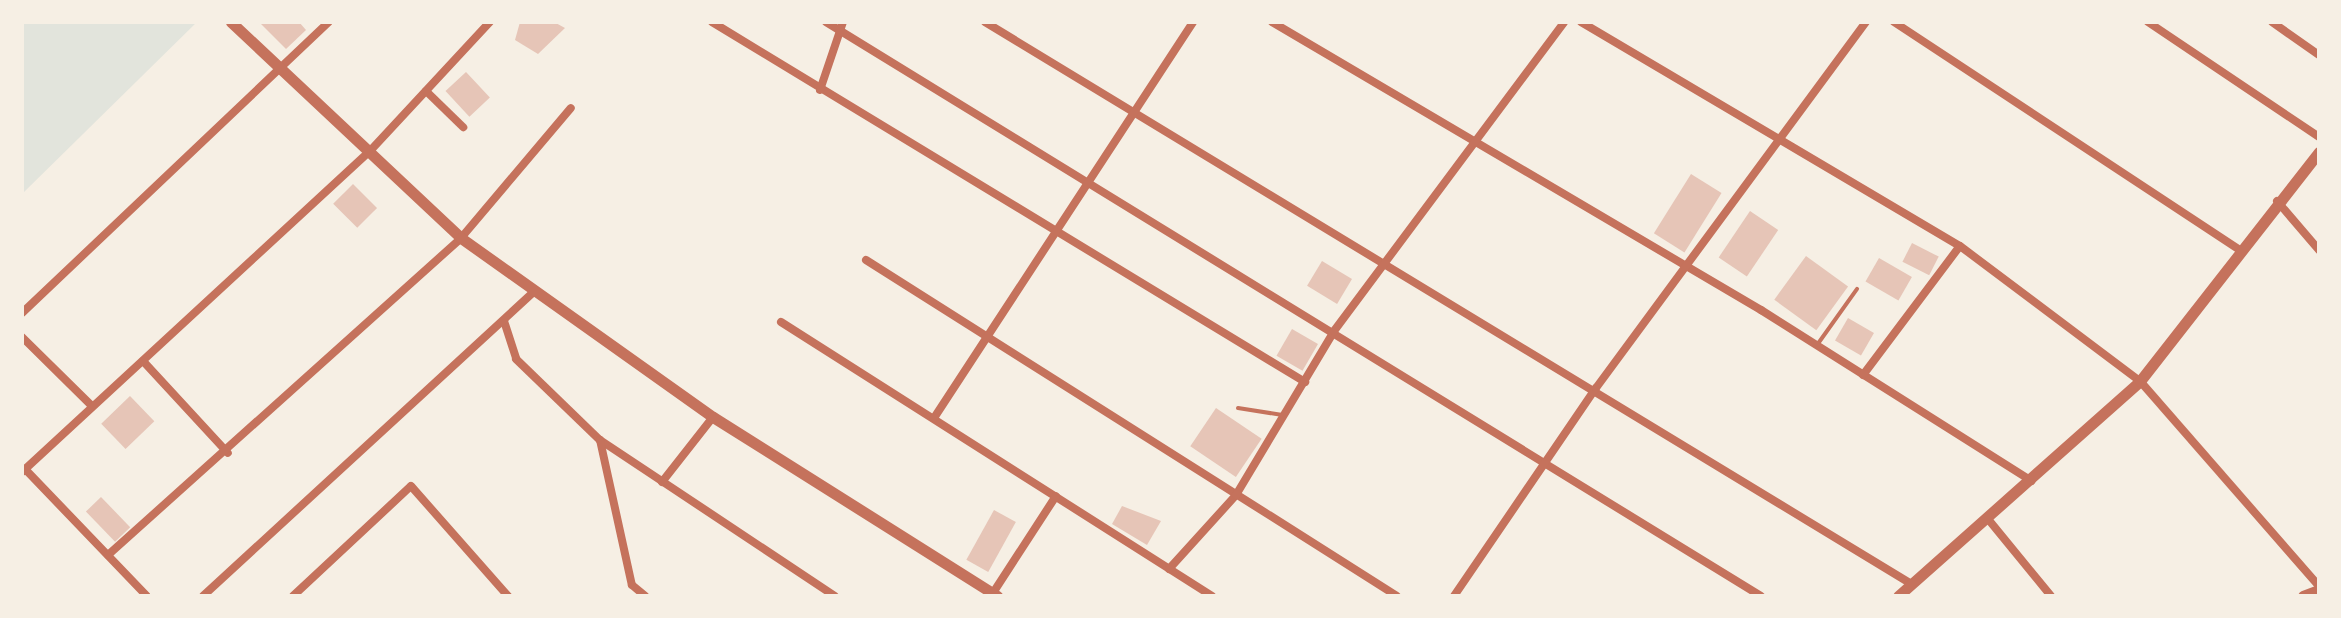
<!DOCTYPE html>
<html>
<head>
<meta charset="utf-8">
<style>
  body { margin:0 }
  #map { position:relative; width:2341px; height:618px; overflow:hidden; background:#f6efe4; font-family:Barlow,sans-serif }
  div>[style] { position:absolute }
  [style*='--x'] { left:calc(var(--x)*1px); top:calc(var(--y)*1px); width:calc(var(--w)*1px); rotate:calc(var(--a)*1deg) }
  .green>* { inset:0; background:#e2e4dc }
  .building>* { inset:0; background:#e6c5b7; transform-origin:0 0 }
  .service>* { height:4px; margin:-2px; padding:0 2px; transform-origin:2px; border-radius:2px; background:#c5725c }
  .minor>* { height:8px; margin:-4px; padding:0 4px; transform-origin:4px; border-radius:4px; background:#c5725c }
  .tertiary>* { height:11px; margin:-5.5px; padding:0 5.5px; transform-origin:5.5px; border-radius:5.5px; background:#c5725c }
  span { translate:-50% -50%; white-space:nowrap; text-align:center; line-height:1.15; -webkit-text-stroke:7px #f6efe4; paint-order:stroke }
  .frame { position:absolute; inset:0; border:24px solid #f6efe4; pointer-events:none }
</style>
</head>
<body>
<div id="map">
  <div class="green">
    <i style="clip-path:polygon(22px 22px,197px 22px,22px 194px)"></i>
  </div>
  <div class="building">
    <i style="clip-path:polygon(259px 22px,299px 22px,306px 30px,286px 49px)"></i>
    <i style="clip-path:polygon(554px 22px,565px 28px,538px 54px,515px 40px,520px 22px)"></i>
    <i style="left:466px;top:72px;width:35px;height:28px;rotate:47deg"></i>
    <i style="left:1691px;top:174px;width:36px;height:70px;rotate:32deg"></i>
    <i style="left:353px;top:184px;width:34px;height:28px;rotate:45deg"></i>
    <i style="left:1750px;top:211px;width:34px;height:56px;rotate:34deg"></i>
    <i style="left:1912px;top:243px;width:30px;height:21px;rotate:27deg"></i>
    <i style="left:1806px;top:256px;width:52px;height:54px;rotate:36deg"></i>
    <i style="left:1879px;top:258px;width:38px;height:27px;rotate:30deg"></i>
    <i style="left:1322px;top:261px;width:35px;height:29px;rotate:31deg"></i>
    <i style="left:1848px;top:318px;width:30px;height:26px;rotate:30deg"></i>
    <i style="left:1292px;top:329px;width:30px;height:31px;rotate:30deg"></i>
    <i style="left:130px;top:396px;width:35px;height:40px;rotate:46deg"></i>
    <i style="left:1216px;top:408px;width:55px;height:46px;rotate:34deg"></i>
    <i style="left:101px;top:497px;width:42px;height:21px;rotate:46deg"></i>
    <i style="clip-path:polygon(1122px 506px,1161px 521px,1147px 545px,1112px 524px)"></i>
    <i style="left:994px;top:510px;width:25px;height:57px;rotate:29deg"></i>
  </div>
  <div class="service">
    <i style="--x:1817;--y:345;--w:69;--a:-54.5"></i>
    <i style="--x:1238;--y:408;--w:45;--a:9"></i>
  </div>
  <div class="minor">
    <i style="--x:712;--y:22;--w:694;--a:31.26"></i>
    <i style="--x:826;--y:22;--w:1097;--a:31.55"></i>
    <i style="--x:985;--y:22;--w:1085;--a:31.24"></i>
    <i style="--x:1272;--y:22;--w:568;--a:30.5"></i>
    <i style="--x:1761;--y:310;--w:320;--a:32.3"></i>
    <i style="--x:1581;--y:22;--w:440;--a:30.6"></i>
    <i style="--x:1960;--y:246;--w:225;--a:36.9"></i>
    <i style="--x:2140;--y:381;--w:272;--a:48.9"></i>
    <i style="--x:1894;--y:22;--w:414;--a:33.4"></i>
    <i style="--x:2148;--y:22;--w:206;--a:33.9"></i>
    <i style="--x:2272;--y:22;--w:57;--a:35.1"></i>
    <i style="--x:820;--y:90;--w:72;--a:-71.3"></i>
    <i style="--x:426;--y:91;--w:52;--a:44.2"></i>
    <i style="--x:2277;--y:201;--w:65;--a:49.4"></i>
    <i style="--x:866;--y:260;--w:628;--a:32.32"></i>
    <i style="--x:22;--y:313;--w:423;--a:-43.5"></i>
    <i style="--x:504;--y:321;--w:40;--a:72"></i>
    <i style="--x:516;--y:359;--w:117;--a:44"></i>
    <i style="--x:600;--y:440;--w:282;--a:33.6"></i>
    <i style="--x:781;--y:322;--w:511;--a:32.45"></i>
    <i style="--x:22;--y:337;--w:97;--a:44.6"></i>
    <i style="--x:143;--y:361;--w:125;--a:47.3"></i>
    <i style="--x:1863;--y:375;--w:161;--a:-53.1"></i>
    <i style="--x:934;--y:418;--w:473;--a:-56.8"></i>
    <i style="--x:600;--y:440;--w:148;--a:77.6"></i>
    <i style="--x:632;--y:585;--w:17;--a:40"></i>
    <i style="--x:25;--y:469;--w:176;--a:46.2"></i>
    <i style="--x:22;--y:472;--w:473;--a:-42.7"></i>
    <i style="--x:370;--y:151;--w:176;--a:-47.1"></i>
    <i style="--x:662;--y:482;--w:83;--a:-51.9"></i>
    <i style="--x:1988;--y:519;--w:99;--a:50.7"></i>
    <i style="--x:108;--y:555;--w:474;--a:-41.9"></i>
    <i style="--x:461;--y:238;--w:170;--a:-49.8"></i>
    <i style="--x:1169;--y:569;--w:100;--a:-47.8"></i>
    <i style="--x:1236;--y:495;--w:191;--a:-59.1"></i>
    <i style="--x:1334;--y:331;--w:385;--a:-53.3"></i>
    <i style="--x:203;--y:596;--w:452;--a:-42.6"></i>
    <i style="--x:293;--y:596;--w:161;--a:-43"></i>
    <i style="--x:411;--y:486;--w:147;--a:48.6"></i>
    <i style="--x:991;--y:596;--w:119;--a:-57"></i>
    <i style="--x:1454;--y:596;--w:252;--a:-55.7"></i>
    <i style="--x:1596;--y:388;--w:455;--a:-53.6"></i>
  </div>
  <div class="tertiary">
    <i style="--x:231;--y:22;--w:316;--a:43.2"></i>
    <i style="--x:461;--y:238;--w:309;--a:35.4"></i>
    <i style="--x:713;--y:417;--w:336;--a:32.2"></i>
    <i style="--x:1898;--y:596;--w:324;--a:-41.6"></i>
    <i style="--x:2140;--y:381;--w:291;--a:-52"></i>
    <i style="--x:2303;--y:596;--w:17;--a:-21"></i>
  </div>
  <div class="frame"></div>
</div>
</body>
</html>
